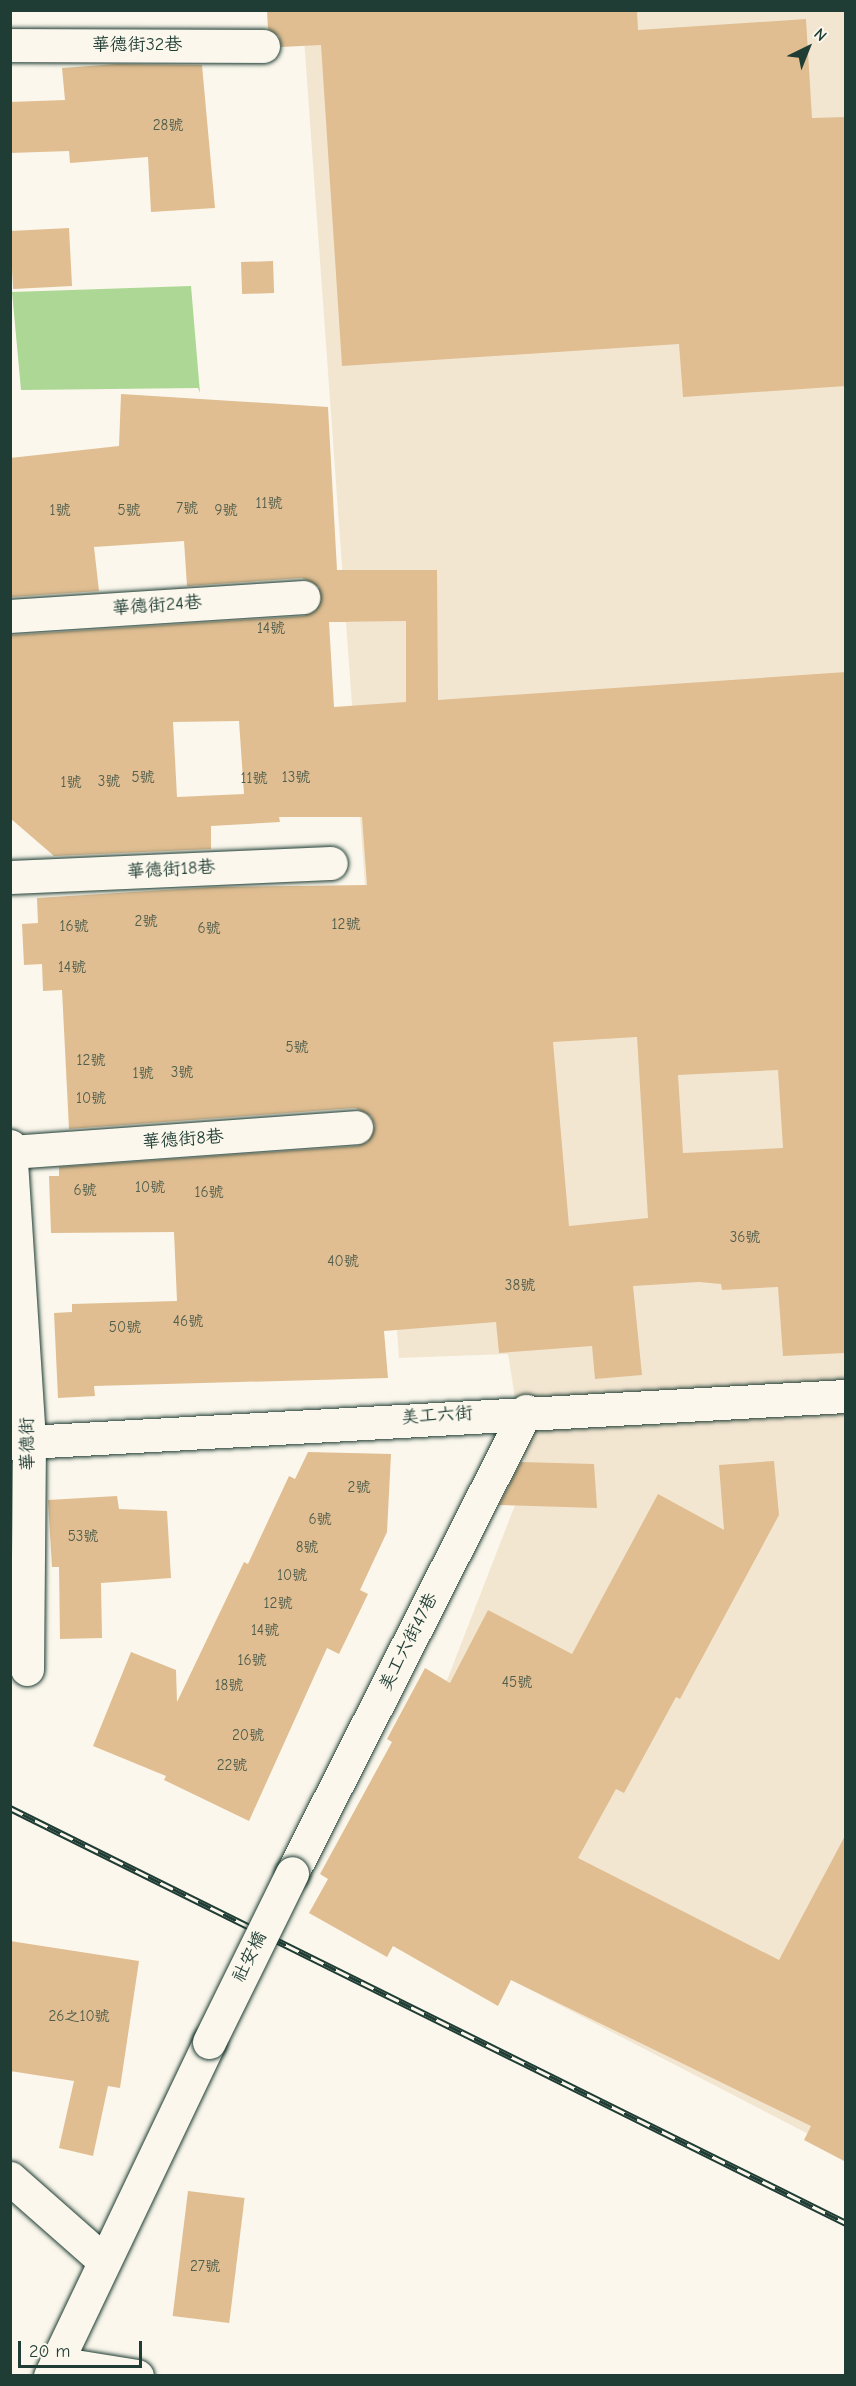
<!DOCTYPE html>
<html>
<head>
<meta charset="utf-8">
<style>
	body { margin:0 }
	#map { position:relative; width:856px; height:2386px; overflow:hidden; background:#fbf7ec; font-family:"Comic Neue","LXGW WenKai TC",sans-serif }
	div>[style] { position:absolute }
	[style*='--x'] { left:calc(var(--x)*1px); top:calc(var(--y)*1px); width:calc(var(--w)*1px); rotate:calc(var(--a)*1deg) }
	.built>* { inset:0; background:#f3e6d1 }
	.green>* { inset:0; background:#acd794 }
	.building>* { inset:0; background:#e0be92; transform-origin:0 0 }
	.roads { filter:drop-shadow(0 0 2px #1f3d34) drop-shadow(0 0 2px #1f3d34) }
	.minor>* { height:33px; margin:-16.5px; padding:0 16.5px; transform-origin:16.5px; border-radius:16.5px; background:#fbf7ec }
	.rail>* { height:7px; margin-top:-3.5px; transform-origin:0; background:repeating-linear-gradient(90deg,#fbf7ec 0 14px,#1f3d34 0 28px); box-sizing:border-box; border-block:2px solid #1f3d34 }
	.bridges { filter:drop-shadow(0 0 2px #1f3d34) drop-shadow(0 0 2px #1f3d34) }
	.minor-bridge>* { height:33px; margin:-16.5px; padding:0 16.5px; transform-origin:16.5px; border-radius:16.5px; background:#fbf7ec }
	span { translate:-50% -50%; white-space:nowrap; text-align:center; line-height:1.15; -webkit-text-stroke:4.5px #fbf7ec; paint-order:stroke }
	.number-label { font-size:15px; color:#4f5d4c }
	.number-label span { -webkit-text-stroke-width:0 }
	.street-label { font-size:18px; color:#1f3d34 }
	.frame { position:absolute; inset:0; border:12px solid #1f3d34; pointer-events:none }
	.north { position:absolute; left:778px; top:18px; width:60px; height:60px; -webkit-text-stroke:4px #fbf7ec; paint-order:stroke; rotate:43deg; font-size:16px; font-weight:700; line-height:24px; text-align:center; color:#1f3d34 }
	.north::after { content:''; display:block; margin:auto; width:21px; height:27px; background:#1f3d34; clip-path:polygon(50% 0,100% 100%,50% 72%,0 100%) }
	.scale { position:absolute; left:18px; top:2341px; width:124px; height:27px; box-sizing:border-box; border:3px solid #1f3d34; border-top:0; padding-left:8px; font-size:18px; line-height:21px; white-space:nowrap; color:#1f3d34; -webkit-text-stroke:4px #fbf7ec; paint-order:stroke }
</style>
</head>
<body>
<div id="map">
	<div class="built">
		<i style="clip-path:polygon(302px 11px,845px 11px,845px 2153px,361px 1902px,527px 1474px,508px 1354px,399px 1358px)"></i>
	</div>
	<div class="green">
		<i style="clip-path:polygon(191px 286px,200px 393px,198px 388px,21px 390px,12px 292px)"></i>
	</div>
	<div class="building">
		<i style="clip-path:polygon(267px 10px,637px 10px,638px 30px,806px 19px,812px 118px,846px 117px,846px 386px,683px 397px,679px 344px,342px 366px,321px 45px,281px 47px,279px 36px,268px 29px)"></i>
		<i style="clip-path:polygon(117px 64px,202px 65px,215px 208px,151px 212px,148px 157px,70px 163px,69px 151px,10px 153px,10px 102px,65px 100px,62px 68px)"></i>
		<i style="left:69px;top:228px;width:58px;height:59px;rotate:87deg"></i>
		<i style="left:273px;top:261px;width:32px;height:32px;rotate:88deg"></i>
		<i style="clip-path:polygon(evenodd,121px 394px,328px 407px,337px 570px,437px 570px,438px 700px,846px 672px,846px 1353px,783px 1356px,778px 1287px,722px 1290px,721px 1284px,699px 1282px,633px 1286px,642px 1375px,595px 1379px,592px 1346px,499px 1353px,496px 1322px,384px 1331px,388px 1378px,94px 1386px,95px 1396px,58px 1398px,54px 1313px,72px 1312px,72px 1304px,177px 1301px,174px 1232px,51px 1233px,49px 1176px,59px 1176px,59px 1167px,357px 1146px,367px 1142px,375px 1126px,371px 1116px,355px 1108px,69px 1129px,62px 990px,43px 991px,42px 964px,24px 965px,22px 924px,38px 923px,37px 898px,213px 887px,367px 885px,362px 817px,279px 817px,280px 822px,211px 826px,211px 849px,54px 856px,10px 818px,11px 635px,304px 616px,320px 605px,319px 587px,302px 578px,187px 586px,184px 541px,94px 547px,99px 591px,11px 597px,10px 458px,119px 446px,121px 394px,406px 621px,406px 702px,334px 707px,329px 622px,406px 621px,121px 394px,239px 721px,244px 794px,177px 797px,173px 722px,239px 721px,121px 394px,637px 1037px,648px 1218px,569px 1226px,553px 1042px,637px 1037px,121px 394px,778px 1070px,783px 1148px,683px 1153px,678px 1075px,778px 1070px)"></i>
		<i style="clip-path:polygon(308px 1452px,391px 1454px,387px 1532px,360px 1590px,368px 1594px,339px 1654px,327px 1648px,249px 1821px,164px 1780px,166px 1776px,93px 1746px,131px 1652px,176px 1670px,177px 1702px,244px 1562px,248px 1564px,289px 1476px,295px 1479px)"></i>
		<i style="clip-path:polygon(774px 1461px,779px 1515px,680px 1699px,676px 1697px,624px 1793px,616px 1789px,578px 1858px,779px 1960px,846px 1834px,846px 2162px,804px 2140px,811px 2126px,511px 1980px,498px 2006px,393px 1946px,387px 1957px,309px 1913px,328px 1879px,320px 1874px,392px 1742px,387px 1739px,425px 1668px,450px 1683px,488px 1610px,572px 1654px,658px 1494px,724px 1530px,719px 1465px)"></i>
		<i style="clip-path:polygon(521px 1462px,594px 1464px,597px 1508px,499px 1505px)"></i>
		<i style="clip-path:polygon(117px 1496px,119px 1509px,167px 1511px,171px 1578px,101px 1583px,102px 1638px,60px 1639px,59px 1567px,52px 1567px,48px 1500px)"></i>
		<i style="clip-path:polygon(10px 1941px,139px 1961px,120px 2088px,108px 2086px,93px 2156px,59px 2148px,74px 2081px,10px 2071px)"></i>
		<i style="left:188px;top:2191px;width:57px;height:126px;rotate:7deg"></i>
	</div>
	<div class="roads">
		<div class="minor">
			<i style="--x:10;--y:45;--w:253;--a:0.2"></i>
			<i style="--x:10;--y:616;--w:294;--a:-3.7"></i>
			<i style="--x:10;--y:877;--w:321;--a:-2.5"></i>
			<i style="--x:10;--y:1146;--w:297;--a:86.3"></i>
			<i style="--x:29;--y:1442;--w:227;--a:90.5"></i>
			<i style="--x:10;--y:1152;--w:347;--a:-4.1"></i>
			<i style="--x:10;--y:1443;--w:837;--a:-3.22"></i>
			<i style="--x:292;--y:1873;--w:518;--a:-63.14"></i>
			<i style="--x:10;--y:2178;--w:125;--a:41.4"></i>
			<i style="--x:56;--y:2363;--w:82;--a:9.1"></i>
			<i style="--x:50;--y:2376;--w:370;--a:-64.5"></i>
		</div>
	</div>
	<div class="rail">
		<i style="--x:10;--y:1808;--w:933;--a:26.4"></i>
	</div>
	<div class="bridges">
		<div class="minor-bridge">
			<i style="--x:209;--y:2042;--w:188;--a:-63.8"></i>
		</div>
	</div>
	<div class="number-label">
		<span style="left:168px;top:126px">28號</span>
		<span style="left:269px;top:504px">11號</span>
		<span style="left:187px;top:509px">7號</span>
		<span style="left:60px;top:511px">1號</span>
		<span style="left:129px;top:511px">5號</span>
		<span style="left:226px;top:511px">9號</span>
		<span style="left:271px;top:629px">14號</span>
		<span style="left:143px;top:778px">5號</span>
		<span style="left:296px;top:778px">13號</span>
		<span style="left:254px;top:779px">11號</span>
		<span style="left:109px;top:782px">3號</span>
		<span style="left:71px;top:783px">1號</span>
		<span style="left:146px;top:922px">2號</span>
		<span style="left:346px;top:925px">12號</span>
		<span style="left:74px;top:927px">16號</span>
		<span style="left:209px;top:929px">6號</span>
		<span style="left:72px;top:968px">14號</span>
		<span style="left:297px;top:1048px">5號</span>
		<span style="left:91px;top:1061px">12號</span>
		<span style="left:182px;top:1073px">3號</span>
		<span style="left:143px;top:1074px">1號</span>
		<span style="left:91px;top:1099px">10號</span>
		<span style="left:150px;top:1188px">10號</span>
		<span style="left:85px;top:1191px">6號</span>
		<span style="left:209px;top:1193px">16號</span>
		<span style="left:745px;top:1238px">36號</span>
		<span style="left:343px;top:1262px">40號</span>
		<span style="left:520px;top:1286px">38號</span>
		<span style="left:188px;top:1322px">46號</span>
		<span style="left:125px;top:1328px">50號</span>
		<span style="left:359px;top:1488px">2號</span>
		<span style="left:320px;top:1520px">6號</span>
		<span style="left:83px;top:1537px">53號</span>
		<span style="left:307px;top:1548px">8號</span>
		<span style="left:292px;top:1576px">10號</span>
		<span style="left:278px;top:1604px">12號</span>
		<span style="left:265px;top:1631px">14號</span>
		<span style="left:252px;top:1661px">16號</span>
		<span style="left:517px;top:1683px">45號</span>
		<span style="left:229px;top:1686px">18號</span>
		<span style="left:248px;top:1736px">20號</span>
		<span style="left:232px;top:1766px">22號</span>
		<span style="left:79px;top:2017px">26之10號</span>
		<span style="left:205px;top:2267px">27號</span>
	</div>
	<div class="street-label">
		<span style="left:137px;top:45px">華德街32巷</span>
		<span style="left:157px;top:606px;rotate:-4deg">華德街24巷</span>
		<span style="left:171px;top:870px;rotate:-3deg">華德街18巷</span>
		<span style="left:183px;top:1140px;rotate:-4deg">華德街8巷</span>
		<span style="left:437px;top:1416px;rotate:-4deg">美工六街</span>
		<span style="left:28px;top:1444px;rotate:-91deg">華德街</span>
		<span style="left:409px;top:1642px;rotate:-63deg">美工六街47巷</span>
		<span style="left:250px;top:1957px;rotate:-64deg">社安橋</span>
	</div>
	<div class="frame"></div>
	<div class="north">N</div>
	<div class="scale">20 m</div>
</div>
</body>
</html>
